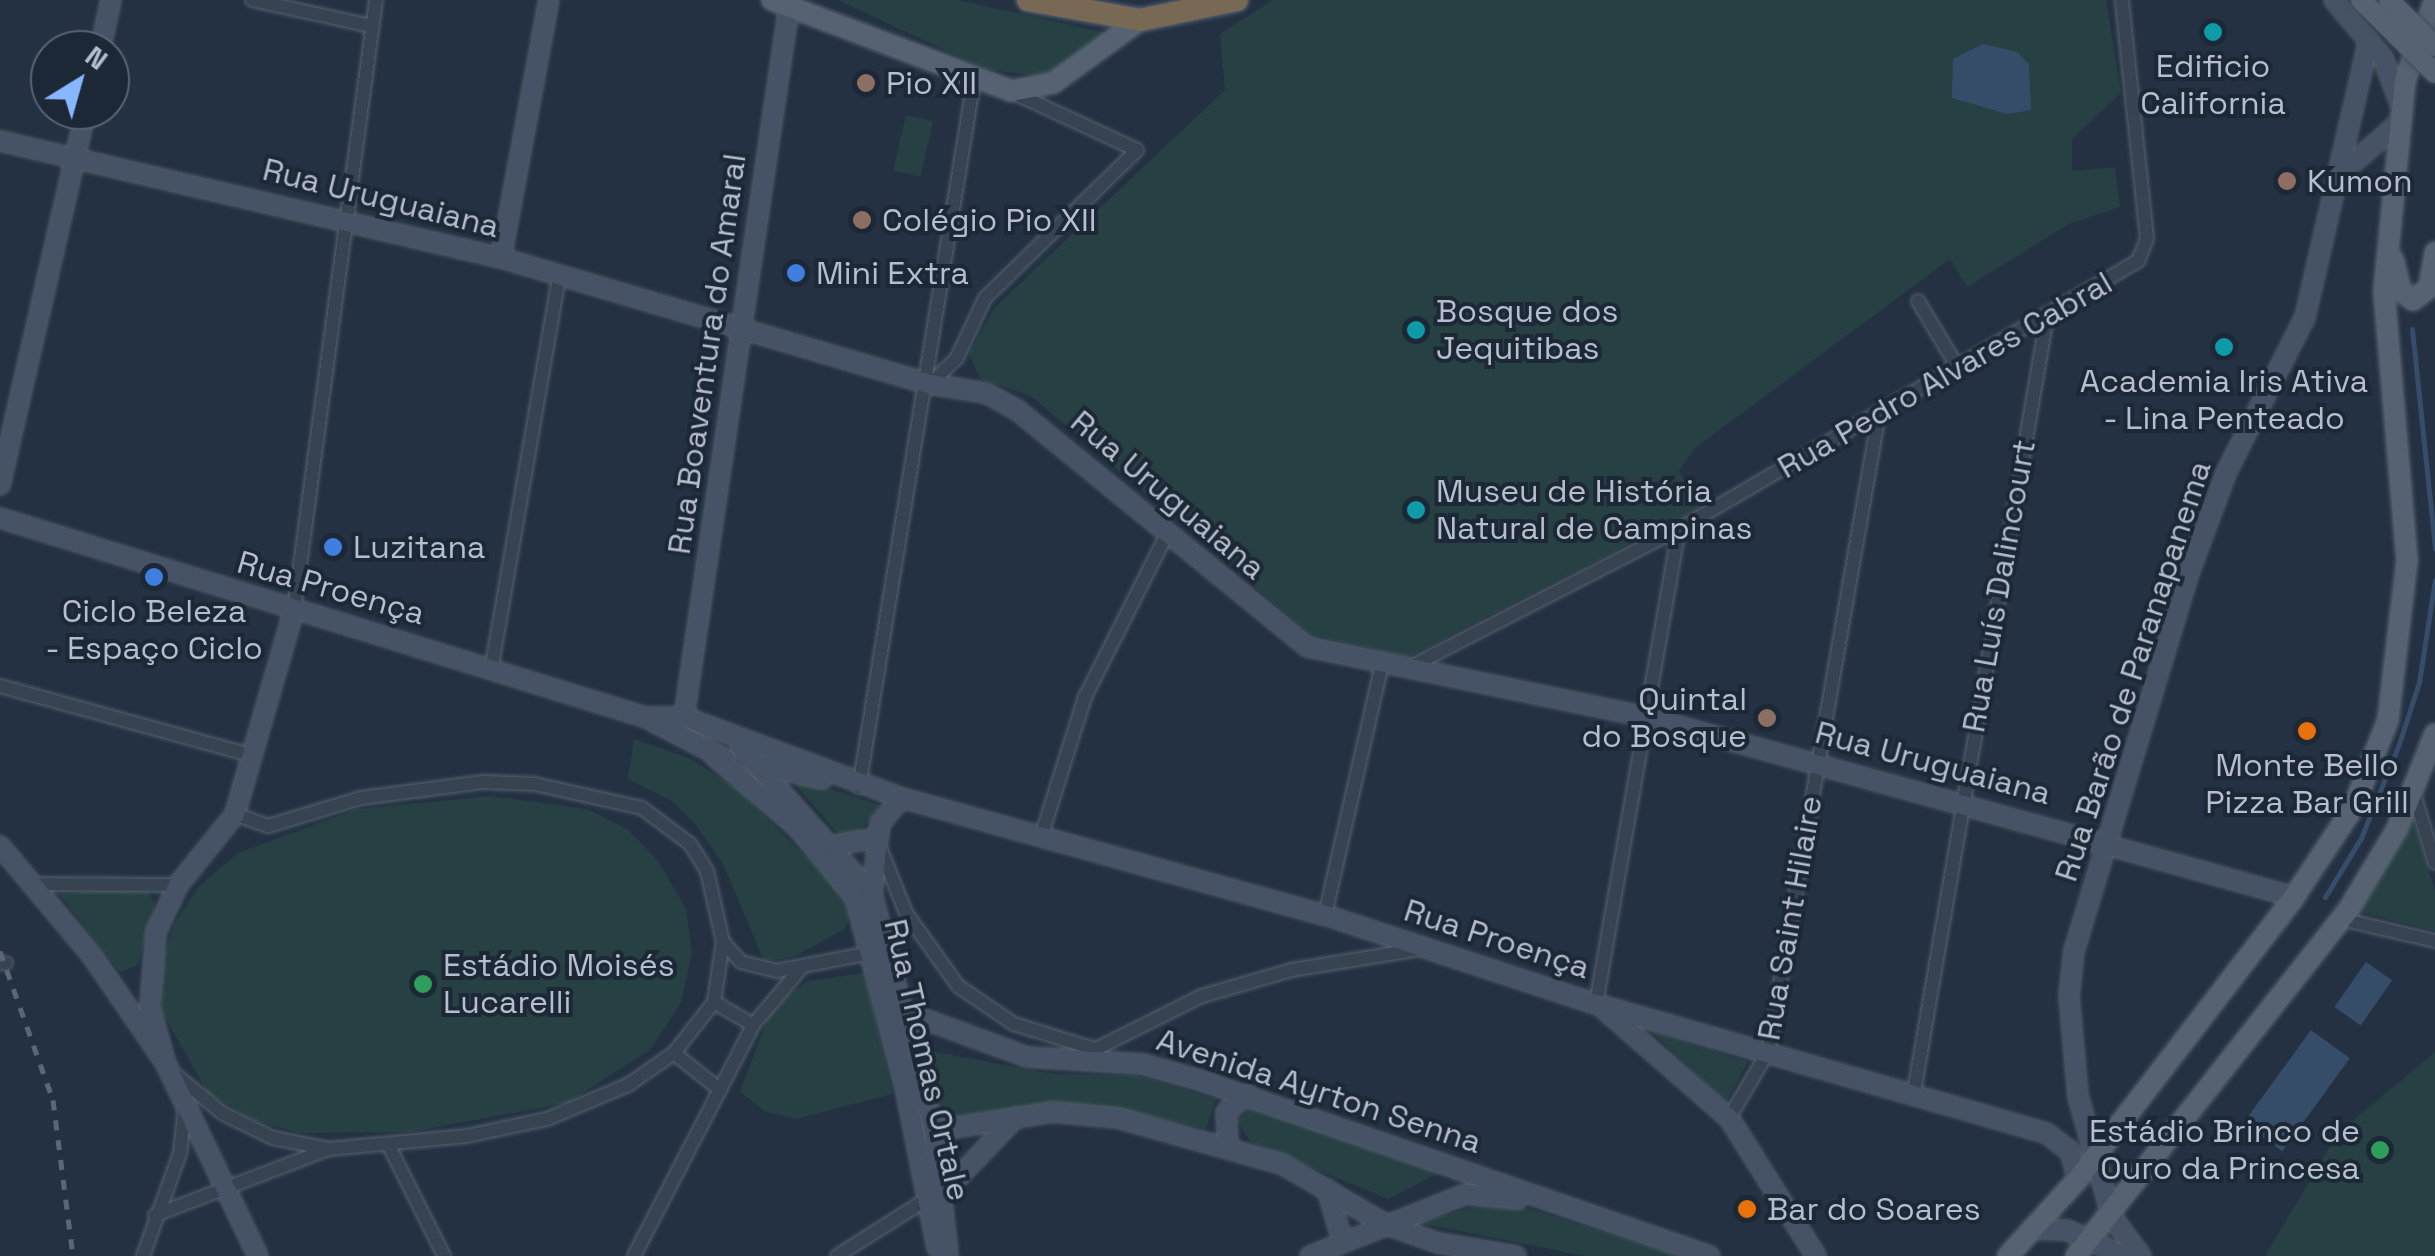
<!DOCTYPE html>
<html>
<head>
<meta charset="utf-8">
<style>
	body { margin:0 }
	#map { position:relative; width:2435px; height:1256px; overflow:hidden; background:#233142; font-family:"Space Grotesk",sans-serif }
	div>[style] { position:absolute }
	[style*='--x'] { left:calc(var(--x)*1px); top:calc(var(--y)*1px); width:calc(var(--w)*1px); rotate:calc(var(--a)*1deg) }
	.green>* { inset:0; background:#264043; transform-origin:0 0 }
	.water>* { inset:0; background:#364d6a; transform-origin:0 0 }
	.stream>* { height:5px; margin:-2.5px; padding:0 2.5px; transform-origin:2.5px; border-radius:2.5px; background:#364d6a }
	.roads { filter:drop-shadow(0 0 2px #56616f) drop-shadow(0 0 2px #56616f) }
	.street>* { height:12px; margin:-6px; padding:0 6px; transform-origin:6px; border-radius:6px; background:#384352 }
	.secondary>* { height:18px; margin:-9px; padding:0 9px; transform-origin:9px; border-radius:9px; background:#465265 }
	.primary>* { height:20px; margin:-10px; padding:0 10px; transform-origin:10px; border-radius:10px; background:#566272 }
	.highway>* { height:22px; margin:-11px; padding:0 11px; transform-origin:11px; border-radius:11px; background:#786954 }
	.rail>* { height:5px; margin-top:-2.5px; transform-origin:0; background:repeating-linear-gradient(90deg,#5a6779 0 10px,transparent 0 20px) }
	.bridges { filter:drop-shadow(0 0 2px #424c5b) drop-shadow(0 0 2px #424c5b) }
	.primary-bridge>* { height:20px; margin:-10px; padding:0 10px; transform-origin:10px; border-radius:10px; background:#566272 }
	.dots>* { width:28px; height:28px; translate:-50% -50%; box-sizing:border-box; border:5px solid #1d2837; border-radius:50% }
	span { translate:-50% -50%; white-space:nowrap; text-align:center; line-height:1.15; -webkit-text-stroke:8px #1d2837; paint-order:stroke }
	.poi-label { font-size:32px; color:#b5becc }
	.left { translate:0 -50%; text-align:left }
	.right { translate:-100% -50%; text-align:right }
	.street-label { font-size:32px; color:#b5becc }
	.north { position:absolute; left:30px; top:30px; width:100px; height:100px; box-sizing:border-box; background:#1d2837; border:2px solid #5a6473; border-radius:50%; rotate:37deg; font-size:28px; font-weight:700; line-height:40px; text-align:center; color:#b5becc }
	.north::after { content:''; display:block; margin:auto; width:35px; height:45px; background:#87b8ff; clip-path:polygon(50% 0,100% 100%,50% 72%,0 100%) }
</style>
</head>
<body>
<div id="map">
	<div class="green">
		<i style="clip-path:polygon(838px 0,958px 0,1107px 33px,1052px 74px,1030px 75px,985px 69px)"></i>
		<i style="clip-path:polygon(1273px 0,2106px 0,2121px 93px,2072px 139px,2072px 171px,2115px 167px,2120px 207px,2069px 224px,1967px 287px,1950px 259px,1695px 448px,1679px 470px,1699px 508px,1408px 657px,1310px 634px,1031px 396px,980px 379px,969px 354px,995px 307px,1225px 90px,1220px 34px)"></i>
		<i style="left:906px;top:115px;width:28px;height:57px;rotate:13deg"></i>
		<i style="clip-path:polygon(634px 739px,691px 759px,737px 789px,838px 888px,851px 913px,845px 929px,793px 957px,764px 961px,723px 864px,696px 825px,672px 801px,628px 779px)"></i>
		<i style="clip-path:polygon(787px 775px,880px 805px,856px 837px,840px 836px)"></i>
		<i style="clip-path:polygon(491px 796px,587px 809px,629px 830px,658px 861px,686px 909px,692px 953px,681px 1003px,650px 1050px,567px 1103px,411px 1132px,299px 1133px,256px 1121px,208px 1093px,162px 1012px,161px 965px,174px 924px,199px 886px,238px 853px,357px 809px)"></i>
		<i style="clip-path:polygon(2408px 805px,2435px 890px,2435px 931px,2349px 909px)"></i>
		<i style="clip-path:polygon(145px 887px,155px 903px,138px 965px,120px 972px,59px 894px)"></i>
		<i style="clip-path:polygon(864px 973px,893px 1094px,795px 1119px,766px 1112px,740px 1092px,768px 1017px,787px 995px,808px 981px)"></i>
		<i style="clip-path:polygon(1651px 1031px,1748px 1062px,1726px 1102px)"></i>
		<i style="clip-path:polygon(925px 1050px,1053px 1074px,1136px 1075px,1216px 1099px,1206px 1129px,1116px 1109px,943px 1122px)"></i>
		<i style="clip-path:polygon(2435px 1052px,2435px 1256px,2265px 1256px,2338px 1133px)"></i>
		<i style="clip-path:polygon(1251px 1107px,1447px 1169px,1388px 1199px,1251px 1142px,1237px 1121px)"></i>
		<i style="clip-path:polygon(1485px 1203px,1518px 1205px,1679px 1256px,1585px 1256px,1419px 1223px)"></i>
	</div>
	<div class="water">
		<i style="clip-path:polygon(1983px 44px,2017px 52px,2029px 64px,2031px 110px,2007px 114px,1952px 98px,1953px 59px)"></i>
		<i style="left:2366px;top:962px;width:32px;height:55px;rotate:35deg"></i>
		<i style="left:2311px;top:1030px;width:48px;height:115px;rotate:36deg"></i>
	</div>
	<div class="stream">
		<i style="--x:2412;--y:329;--w:221;--a:84"></i>
		<i style="--x:2325;--y:897;--w:69;--a:-58.6"></i>
		<i style="--x:2361;--y:838;--w:101;--a:-68"></i>
		<i style="--x:2399;--y:744;--w:65;--a:-72.1"></i>
		<i style="--x:2419;--y:682;--w:103;--a:-81.1"></i>
	</div>
	<div class="roads">
		<div class="street">
			<i style="--x:252;--y:0;--w:122;--a:12.3"></i>
			<i style="--x:1918;--y:301;--w:78;--a:59.2"></i>
			<i style="--x:930;--y:384;--w:37;--a:-44"></i>
			<i style="--x:957;--y:358;--w:66;--a:-65"></i>
			<i style="--x:985;--y:298;--w:212;--a:-44.2"></i>
			<i style="--x:1137;--y:150;--w:136;--a:-155.1"></i>
			<i style="--x:294;--y:610;--w:615;--a:-82.34"></i>
			<i style="--x:492;--y:665;--w:398;--a:-80.2"></i>
			<i style="--x:1410;--y:667;--w:302;--a:-27.2"></i>
			<i style="--x:1679;--y:529;--w:532;--a:-30.28"></i>
			<i style="--x:2138;--y:261;--w:24;--a:-68"></i>
			<i style="--x:2147;--y:239;--w:240;--a:-96"></i>
			<i style="--x:0;--y:686;--w:260;--a:15.4"></i>
			<i style="--x:859;--y:787;--w:716;--a:-80.76"></i>
			<i style="--x:2414;--y:794;--w:72;--a:73.1"></i>
			<i style="--x:1042;--y:834;--w:144;--a:-72.6"></i>
			<i style="--x:1085;--y:697;--w:185;--a:-63.3"></i>
			<i style="--x:879;--y:845;--w:73;--a:68.3"></i>
			<i style="--x:906;--y:913;--w:90;--a:54.5"></i>
			<i style="--x:958;--y:986;--w:68;--a:34.2"></i>
			<i style="--x:1014;--y:1024;--w:85;--a:17.2"></i>
			<i style="--x:31;--y:884;--w:147;--a:0.4"></i>
			<i style="--x:1325;--y:915;--w:257;--a:-77.2"></i>
			<i style="--x:2341;--y:919;--w:97;--a:13.2"></i>
			<i style="--x:723;--y:942;--w:27;--a:48"></i>
			<i style="--x:741;--y:962;--w:36;--a:14"></i>
			<i style="--x:776;--y:971;--w:102;--a:-10.8"></i>
			<i style="--x:0;--y:963;--w:6;--a:0"></i>
			<i style="--x:714;--y:1002;--w:45;--a:30.5"></i>
			<i style="--x:1596;--y:1004;--w:482;--a:-80.1"></i>
			<i style="--x:674;--y:1053;--w:59;--a:38.8"></i>
			<i style="--x:1093;--y:1059;--w:10;--a:-73"></i>
			<i style="--x:1096;--y:1049;--w:119;--a:-26.6"></i>
			<i style="--x:1202;--y:996;--w:93;--a:-16.3"></i>
			<i style="--x:1291;--y:970;--w:131;--a:-9.2"></i>
			<i style="--x:176;--y:1075;--w:60;--a:39.6"></i>
			<i style="--x:222;--y:1113;--w:57;--a:26.1"></i>
			<i style="--x:273;--y:1138;--w:57;--a:11.1"></i>
			<i style="--x:329;--y:1149;--w:139;--a:-5.4"></i>
			<i style="--x:467;--y:1136;--w:82;--a:-12"></i>
			<i style="--x:547;--y:1119;--w:88;--a:-22.8"></i>
			<i style="--x:628;--y:1085;--w:56;--a:-34.8"></i>
			<i style="--x:674;--y:1053;--w:65;--a:-51.9"></i>
			<i style="--x:714;--y:1002;--w:61;--a:-81.5"></i>
			<i style="--x:723;--y:942;--w:73;--a:-102.7"></i>
			<i style="--x:707;--y:871;--w:32;--a:-122"></i>
			<i style="--x:690;--y:844;--w:60;--a:-143.1"></i>
			<i style="--x:642;--y:808;--w:110;--a:-167.4"></i>
			<i style="--x:535;--y:784;--w:52;--a:-177.8"></i>
			<i style="--x:483;--y:782;--w:123;--a:172.5"></i>
			<i style="--x:361;--y:798;--w:97;--a:163.2"></i>
			<i style="--x:268;--y:826;--w:35;--a:-160"></i>
			<i style="--x:1914;--y:1092;--w:786;--a:-80.26"></i>
			<i style="--x:1729;--y:1118;--w:77;--a:-59.4"></i>
			<i style="--x:1768;--y:1052;--w:648;--a:-80.13"></i>
			<i style="--x:389;--y:1146;--w:123;--a:63.4"></i>
			<i style="--x:155;--y:1215;--w:183;--a:-20.8"></i>
			<i style="--x:143;--y:1256;--w:109;--a:-70.2"></i>
			<i style="--x:180;--y:1153;--w:46;--a:-83.8"></i>
			<i style="--x:634;--y:1256;--w:260;--a:-62.7"></i>
			<i style="--x:753;--y:1025;--w:76;--a:-49.8"></i>
			<i style="--x:837;--y:1256;--w:112;--a:-32.3"></i>
		</div>
		<div class="secondary">
			<i style="--x:2334;--y:0;--w:76;--a:49.8"></i>
			<i style="--x:2383;--y:58;--w:48;--a:69.3"></i>
			<i style="--x:100;--y:50;--w:51;--a:-77.6"></i>
			<i style="--x:0;--y:141;--w:514;--a:13.14"></i>
			<i style="--x:501;--y:258;--w:447;--a:16.4"></i>
			<i style="--x:930;--y:384;--w:57;--a:9.1"></i>
			<i style="--x:986;--y:393;--w:35;--a:29"></i>
			<i style="--x:1017;--y:410;--w:375;--a:39.2"></i>
			<i style="--x:1308;--y:647;--w:345;--a:11.7"></i>
			<i style="--x:1646;--y:717;--w:673;--a:15.52"></i>
			<i style="--x:2339;--y:175;--w:79;--a:-40.9"></i>
			<i style="--x:501;--y:258;--w:262;--a:-79.5"></i>
			<i style="--x:0;--y:485;--w:385;--a:-77.1"></i>
			<i style="--x:0;--y:518;--w:675;--a:17.15"></i>
			<i style="--x:645;--y:717;--w:39;--a:0"></i>
			<i style="--x:684;--y:717;--w:233;--a:20.4"></i>
			<i style="--x:902;--y:798;--w:439;--a:15.5"></i>
			<i style="--x:1325;--y:915;--w:285;--a:18.2"></i>
			<i style="--x:1596;--y:1004;--w:468;--a:16"></i>
			<i style="--x:2046;--y:1133;--w:30;--a:37"></i>
			<i style="--x:2070;--y:1151;--w:29;--a:74"></i>
			<i style="--x:645;--y:717;--w:90;--a:27.7"></i>
			<i style="--x:684;--y:717;--w:725;--a:-81.59"></i>
			<i style="--x:740;--y:746;--w:198;--a:48.3"></i>
			<i style="--x:872;--y:894;--w:245;--a:75.3"></i>
			<i style="--x:934;--y:1131;--w:126;--a:83.6"></i>
			<i style="--x:715;--y:757;--w:108;--a:40.5"></i>
			<i style="--x:797;--y:827;--w:91;--a:50.4"></i>
			<i style="--x:855;--y:897;--w:201;--a:75.3"></i>
			<i style="--x:906;--y:1091;--w:160;--a:78.8"></i>
			<i style="--x:760;--y:765;--w:64;--a:12.7"></i>
			<i style="--x:836;--y:845;--w:41;--a:-9.9"></i>
			<i style="--x:0;--y:846;--w:145;--a:50"></i>
			<i style="--x:93;--y:957;--w:127;--a:55.6"></i>
			<i style="--x:165;--y:1062;--w:215;--a:64.4"></i>
			<i style="--x:872;--y:894;--w:71;--a:-83.6"></i>
			<i style="--x:880;--y:823;--w:33;--a:-49"></i>
			<i style="--x:1605;--y:1010;--w:164;--a:41.1"></i>
			<i style="--x:1729;--y:1118;--w:163;--a:57.8"></i>
			<i style="--x:905;--y:1012;--w:130;--a:20.2"></i>
			<i style="--x:1027;--y:1057;--w:115;--a:3.5"></i>
			<i style="--x:1142;--y:1064;--w:62;--a:15.8"></i>
			<i style="--x:1202;--y:1081;--w:537;--a:19.01"></i>
			<i style="--x:165;--y:1062;--w:57;--a:-105.3"></i>
			<i style="--x:150;--y:1007;--w:75;--a:-85.4"></i>
			<i style="--x:156;--y:932;--w:52;--a:-64.9"></i>
			<i style="--x:178;--y:885;--w:91;--a:-51.2"></i>
			<i style="--x:235;--y:814;--w:212;--a:-73.9"></i>
			<i style="--x:934;--y:1131;--w:121;--a:-9.1"></i>
			<i style="--x:1053;--y:1112;--w:65;--a:5.3"></i>
			<i style="--x:1118;--y:1118;--w:170;--a:15.7"></i>
			<i style="--x:1282;--y:1164;--w:119;--a:30.2"></i>
			<i style="--x:1385;--y:1224;--w:56;--a:19.7"></i>
			<i style="--x:1438;--y:1243;--w:79;--a:9.5"></i>
			<i style="--x:1228;--y:1146;--w:34;--a:-93"></i>
			<i style="--x:1226;--y:1112;--w:28;--a:-38"></i>
			<i style="--x:1327;--y:1189;--w:56;--a:73.5"></i>
			<i style="--x:945;--y:1191;--w:103;--a:-46.2"></i>
			<i style="--x:2031;--y:1229;--w:36;--a:2"></i>
			<i style="--x:2067;--y:1230;--w:62;--a:24.9"></i>
			<i style="--x:1310;--y:1256;--w:168;--a:-21.7"></i>
			<i style="--x:1466;--y:1194;--w:52;--a:5.5"></i>
			<i style="--x:2141;--y:1256;--w:49;--a:-126.6"></i>
			<i style="--x:2112;--y:1217;--w:126;--a:-105.7"></i>
			<i style="--x:2078;--y:1096;--w:100;--a:-95.1"></i>
			<i style="--x:2069;--y:996;--w:45;--a:-83.7"></i>
			<i style="--x:2074;--y:951;--w:398;--a:-73.1"></i>
			<i style="--x:2190;--y:570;--w:103;--a:-69.6"></i>
			<i style="--x:2226;--y:473;--w:175;--a:-63.1"></i>
			<i style="--x:2305;--y:317;--w:284;--a:-77"></i>
		</div>
		<div class="primary">
			<i style="--x:772;--y:0;--w:256;--a:20.8"></i>
			<i style="--x:1011;--y:91;--w:43;--a:-10.8"></i>
			<i style="--x:1053;--y:83;--w:107;--a:-35.9"></i>
			<i style="--x:2393;--y:259;--w:33;--a:76"></i>
			<i style="--x:2401;--y:291;--w:15;--a:37"></i>
			<i style="--x:2413;--y:300;--w:20;--a:-37"></i>
			<i style="--x:2429;--y:288;--w:36;--a:-80"></i>
			<i style="--x:2008;--y:1256;--w:104;--a:-47.7"></i>
			<i style="--x:2078;--y:1179;--w:355;--a:-52.5"></i>
			<i style="--x:2294;--y:897;--w:107;--a:-56.5"></i>
			<i style="--x:2353;--y:808;--w:95;--a:-68.3"></i>
			<i style="--x:2388;--y:720;--w:161;--a:-83.2"></i>
			<i style="--x:2407;--y:560;--w:270;--a:-94.9"></i>
			<i style="--x:2384;--y:291;--w:212;--a:-84.3"></i>
			<i style="--x:2405;--y:80;--w:85;--a:-69.4"></i>
			<i style="--x:2076;--y:1256;--w:442;--a:-51.8"></i>
			<i style="--x:2349;--y:909;--w:93;--a:-59"></i>
			<i style="--x:2397;--y:829;--w:102;--a:-68.2"></i>
		</div>
		<div class="highway">
			<i style="--x:1028;--y:0;--w:114;--a:10.1"></i>
			<i style="--x:1140;--y:20;--w:99;--a:-11.7"></i>
		</div>
	</div>
	<div class="rail">
		<i style="--x:0;--y:951;--w:158;--a:70.4"></i>
		<i style="--x:53;--y:1100;--w:157;--a:82.7"></i>
	</div>
	<div class="bridges">
		<div class="primary-bridge">
			<i style="--x:2361;--y:0;--w:104;--a:44.6"></i>
			<i style="--x:2389;--y:0;--w:65;--a:45"></i>
		</div>
	</div>
	<div class="dots">
		<i style="left:2213px;top:32px;background:#0f9aa8"></i>
		<i style="left:866px;top:83px;background:#8d6e63"></i>
		<i style="left:2287px;top:181px;background:#8d6e63"></i>
		<i style="left:862px;top:220px;background:#8d6e63"></i>
		<i style="left:796px;top:273px;background:#3f7fe0"></i>
		<i style="left:1416px;top:330px;background:#0f9aa8"></i>
		<i style="left:2224px;top:347px;background:#0f9aa8"></i>
		<i style="left:1416px;top:510px;background:#0f9aa8"></i>
		<i style="left:333px;top:547px;background:#3f7fe0"></i>
		<i style="left:154px;top:577px;background:#3f7fe0"></i>
		<i style="left:1767px;top:718px;background:#8d6e63"></i>
		<i style="left:2307px;top:731px;background:#e8710a"></i>
		<i style="left:423px;top:984px;background:#2e9e5b"></i>
		<i style="left:2380px;top:1150px;background:#2e9e5b"></i>
		<i style="left:1747px;top:1209px;background:#e8710a"></i>
	</div>
	<div class="poi-label">
		<span style="left:2213px;top:85px">Edificio<br>California</span>
		<span class="left" style="left:886px;top:83px">Pio XII</span>
		<span class="left" style="left:2307px;top:181px">Kumon</span>
		<span class="left" style="left:882px;top:220px">Colégio Pio XII</span>
		<span class="left" style="left:816px;top:273px">Mini Extra</span>
		<span class="left" style="left:1436px;top:330px">Bosque dos<br>Jequitibas</span>
		<span style="left:2224px;top:400px">Academia Iris Ativa<br>- Lina Penteado</span>
		<span class="left" style="left:1436px;top:510px">Museu de História<br>Natural de Campinas</span>
		<span class="left" style="left:353px;top:547px">Luzitana</span>
		<span style="left:154px;top:630px">Ciclo Beleza<br>- Espaço Ciclo</span>
		<span class="right" style="left:1747px;top:718px">Quintal<br>do Bosque</span>
		<span style="left:2307px;top:784px">Monte Bello<br>Pizza Bar Grill</span>
		<span class="left" style="left:443px;top:984px">Estádio Moisés<br>Lucarelli</span>
		<span class="right" style="left:2360px;top:1150px">Estádio Brinco de<br>Ouro da Princesa</span>
		<span class="left" style="left:1767px;top:1209px">Bar do Soares</span>
	</div>
	<div class="street-label">
		<span style="left:381px;top:198px;rotate:14deg">Rua Uruguaiana</span>
		<span style="left:707px;top:354px;rotate:-82deg">Rua Boaventura do Amaral</span>
		<span style="left:1945px;top:375px;rotate:-30deg">Rua Pedro Alvares Cabral</span>
		<span style="left:1168px;top:495px;rotate:40deg">Rua Uruguaiana</span>
		<span style="left:1999px;top:586px;rotate:-80deg">Rua Luís Dalincourt</span>
		<span style="left:331px;top:588px;rotate:16deg">Rua Proença</span>
		<span style="left:2133px;top:671px;rotate:-72deg">Rua Barão de Paranapanema</span>
		<span style="left:1933px;top:763px;rotate:15deg">Rua Uruguaiana</span>
		<span style="left:1790px;top:918px;rotate:-80deg">Rua Saint Hilaire</span>
		<span style="left:1497px;top:939px;rotate:18deg">Rua Proença</span>
		<span style="left:927px;top:1060px;rotate:77deg">Rua Thomas Ortale</span>
		<span style="left:1319px;top:1091px;rotate:18deg">Avenida Ayrton Senna</span>
	</div>
	<div class="north">N</div>
</div>
</body>
</html>
